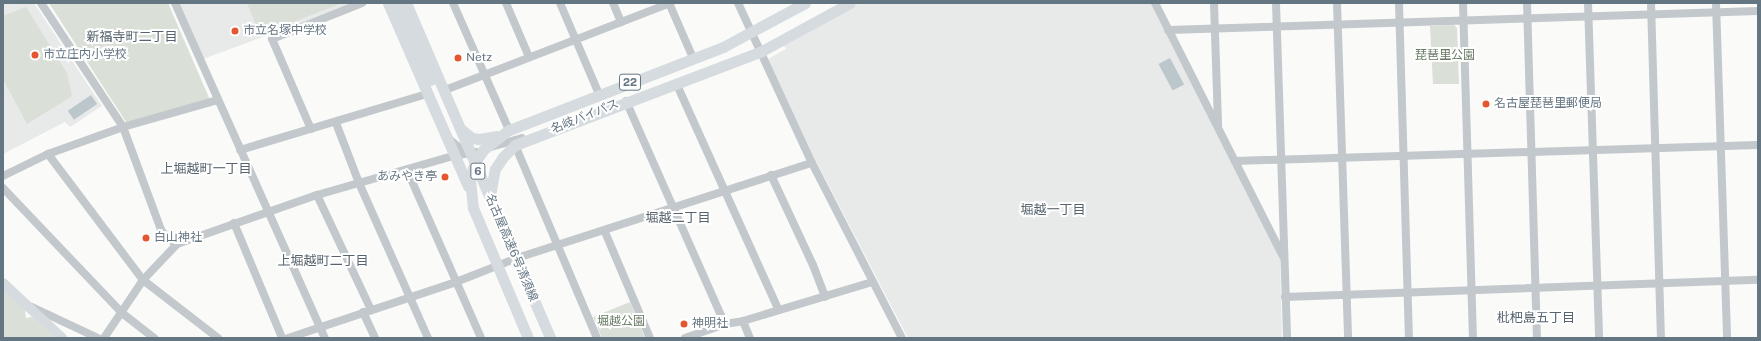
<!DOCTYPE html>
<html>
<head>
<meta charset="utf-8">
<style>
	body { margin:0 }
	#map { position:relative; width:1761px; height:341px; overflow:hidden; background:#fafaf8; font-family:"Public Sans","Noto Sans JP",sans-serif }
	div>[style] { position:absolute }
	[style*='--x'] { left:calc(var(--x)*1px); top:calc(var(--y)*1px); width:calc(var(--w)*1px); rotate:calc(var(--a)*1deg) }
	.built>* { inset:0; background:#e8e9e9 }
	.green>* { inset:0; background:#dadfd7 }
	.water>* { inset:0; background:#bbc7cb; transform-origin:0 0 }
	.minor>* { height:8px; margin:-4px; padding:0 4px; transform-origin:4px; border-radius:4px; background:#c3c8cc }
	.major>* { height:10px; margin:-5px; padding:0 5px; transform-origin:5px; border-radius:5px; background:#d6dbdf }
	.highway>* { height:11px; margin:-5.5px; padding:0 5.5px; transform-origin:5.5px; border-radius:5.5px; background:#d6dbdf }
	.dots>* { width:11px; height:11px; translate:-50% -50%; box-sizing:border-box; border:2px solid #fff; border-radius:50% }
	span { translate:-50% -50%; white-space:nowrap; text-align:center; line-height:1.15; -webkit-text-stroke:4px #fff; paint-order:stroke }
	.shield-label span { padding:1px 3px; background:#fff; border:1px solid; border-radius:3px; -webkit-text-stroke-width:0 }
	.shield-label { font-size:11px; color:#657683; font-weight:700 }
	.poi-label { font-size:12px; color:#657683 }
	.left { translate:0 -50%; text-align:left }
	.right { translate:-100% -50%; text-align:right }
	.park-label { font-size:12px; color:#687a64 }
	.street-label { font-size:12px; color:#657683 }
	.neighbourhood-label { font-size:13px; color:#57646e }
	.frame { position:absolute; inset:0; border:4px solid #657683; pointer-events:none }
</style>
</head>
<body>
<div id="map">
	<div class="built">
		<i style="clip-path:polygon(34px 3px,102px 106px,70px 127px,65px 122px,3px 154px,3px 4px)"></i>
		<i style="clip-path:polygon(179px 3px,355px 3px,203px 59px)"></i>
		<i style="clip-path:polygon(859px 3px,1151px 3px,1280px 257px,1282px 338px,908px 338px,816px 161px,768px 59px,786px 49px,784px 46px)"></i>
	</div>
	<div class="green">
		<i style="clip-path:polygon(49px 3px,168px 3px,210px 100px,128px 125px)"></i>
		<i style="clip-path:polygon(247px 3px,342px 3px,260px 35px)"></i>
		<i style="clip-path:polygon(26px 7px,67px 73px,72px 96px,27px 124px,3px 79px,3px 16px)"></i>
		<i style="clip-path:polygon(1454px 25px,1457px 28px,1459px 84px,1433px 84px,1430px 26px)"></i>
		<i style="clip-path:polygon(3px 283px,24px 303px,26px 318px,32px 317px,55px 338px,3px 338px)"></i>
		<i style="clip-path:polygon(630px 302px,645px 338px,602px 338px,593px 317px)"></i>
	</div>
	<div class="water">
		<i style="left:1170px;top:58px;width:30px;height:13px;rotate:62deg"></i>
		<i style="left:91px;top:95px;width:11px;height:28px;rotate:56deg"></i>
	</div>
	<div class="minor">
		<i style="--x:41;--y:3;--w:149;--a:56.5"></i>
		<i style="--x:123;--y:127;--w:110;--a:69.7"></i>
		<i style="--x:161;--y:230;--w:11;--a:52"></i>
		<i style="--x:168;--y:239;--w:10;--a:29"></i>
		<i style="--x:177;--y:244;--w:148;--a:-19.3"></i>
		<i style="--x:317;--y:195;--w:141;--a:-16"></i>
		<i style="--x:453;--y:156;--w:23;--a:-10"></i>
		<i style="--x:175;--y:3;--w:367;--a:65.9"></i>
		<i style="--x:453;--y:3;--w:139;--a:66.2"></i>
		<i style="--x:506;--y:3;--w:59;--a:66.9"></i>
		<i style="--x:560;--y:3;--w:99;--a:66.8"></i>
		<i style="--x:613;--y:3;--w:21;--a:67"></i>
		<i style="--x:669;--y:3;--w:60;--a:66.4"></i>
		<i style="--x:738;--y:3;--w:176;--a:65.2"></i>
		<i style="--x:812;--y:163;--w:197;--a:62.8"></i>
		<i style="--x:1155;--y:3;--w:284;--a:63.2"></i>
		<i style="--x:1214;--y:3;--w:123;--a:88.1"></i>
		<i style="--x:1276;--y:3;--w:335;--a:88.1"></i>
		<i style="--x:1337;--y:3;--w:335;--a:88.1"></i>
		<i style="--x:1399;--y:3;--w:335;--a:88.3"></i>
		<i style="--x:1463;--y:3;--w:335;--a:88.3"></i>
		<i style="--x:1527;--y:3;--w:335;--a:88.3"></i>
		<i style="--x:1588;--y:3;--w:335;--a:88.1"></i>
		<i style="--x:1651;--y:3;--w:335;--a:88.3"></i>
		<i style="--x:1716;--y:3;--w:335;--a:88.1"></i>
		<i style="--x:1168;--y:30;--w:590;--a:-1.84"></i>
		<i style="--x:677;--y:85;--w:246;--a:65.7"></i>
		<i style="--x:445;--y:90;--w:242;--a:-21.1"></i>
		<i style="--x:626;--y:101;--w:244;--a:66.1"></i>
		<i style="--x:336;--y:123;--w:64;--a:69"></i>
		<i style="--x:359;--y:183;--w:170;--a:66"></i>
		<i style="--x:311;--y:129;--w:98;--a:-113.4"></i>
		<i style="--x:272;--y:39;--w:97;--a:-21.8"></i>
		<i style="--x:449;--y:139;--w:14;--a:39"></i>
		<i style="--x:460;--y:148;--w:12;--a:14"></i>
		<i style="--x:515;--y:145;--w:210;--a:67"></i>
		<i style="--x:491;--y:147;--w:32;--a:-16"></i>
		<i style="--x:240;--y:150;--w:195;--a:-16.7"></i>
		<i style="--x:48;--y:154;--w:158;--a:53"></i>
		<i style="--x:143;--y:280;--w:95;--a:37.7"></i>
		<i style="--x:1235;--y:161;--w:523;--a:-1.75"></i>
		<i style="--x:407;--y:170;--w:184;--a:66.2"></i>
		<i style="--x:771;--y:175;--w:99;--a:65"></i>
		<i style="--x:813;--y:265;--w:34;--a:69"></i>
		<i style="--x:3;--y:176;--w:50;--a:-26.1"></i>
		<i style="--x:48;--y:154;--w:80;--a:-19.8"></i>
		<i style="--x:123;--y:127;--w:99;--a:-15.9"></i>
		<i style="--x:3;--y:188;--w:173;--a:46.4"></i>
		<i style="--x:122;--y:313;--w:41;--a:38"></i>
		<i style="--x:317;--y:195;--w:127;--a:64.8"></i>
		<i style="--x:234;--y:223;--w:125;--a:67.3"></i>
		<i style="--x:605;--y:232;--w:115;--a:67"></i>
		<i style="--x:1285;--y:297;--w:473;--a:-2.1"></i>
		<i style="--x:32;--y:307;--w:73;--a:25.2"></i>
		<i style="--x:363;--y:312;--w:29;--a:65"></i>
		<i style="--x:743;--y:321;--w:18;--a:68"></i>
		<i style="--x:104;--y:338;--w:70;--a:-56.1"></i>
		<i style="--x:143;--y:280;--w:50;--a:-46.6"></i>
		<i style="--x:288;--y:338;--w:177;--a:-18.4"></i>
		<i style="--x:456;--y:282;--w:66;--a:-21.5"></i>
		<i style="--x:517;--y:258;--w:310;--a:-17.9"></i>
		<i style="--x:685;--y:338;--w:42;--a:-19.3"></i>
		<i style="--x:725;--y:324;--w:18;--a:-9"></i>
		<i style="--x:743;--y:321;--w:135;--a:-16.8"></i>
	</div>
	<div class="major">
		<i style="--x:3;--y:283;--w:81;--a:43"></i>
	</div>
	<div class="highway">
		<i style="--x:388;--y:3;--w:200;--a:66.4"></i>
		<i style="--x:397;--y:3;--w:84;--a:66.8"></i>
		<i style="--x:406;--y:3;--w:365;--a:66.7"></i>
		<i style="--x:462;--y:130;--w:13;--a:39"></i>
		<i style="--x:472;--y:138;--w:7;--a:8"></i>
		<i style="--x:479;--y:139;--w:17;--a:-10"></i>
		<i style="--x:490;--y:196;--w:27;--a:-80"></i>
		<i style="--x:495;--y:169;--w:14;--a:-56"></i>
		<i style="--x:503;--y:157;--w:17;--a:-45"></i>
		<i style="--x:515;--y:145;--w:262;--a:-20.8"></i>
		<i style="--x:760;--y:52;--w:102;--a:-28.6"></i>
		<i style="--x:528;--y:338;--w:141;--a:-112.9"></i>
		<i style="--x:473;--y:208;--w:30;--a:-96"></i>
		<i style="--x:470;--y:178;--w:17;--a:-73"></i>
		<i style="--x:475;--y:162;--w:14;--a:-56"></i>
		<i style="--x:483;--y:150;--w:33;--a:-38"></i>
		<i style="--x:509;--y:130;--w:230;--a:-21.2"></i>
		<i style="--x:723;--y:47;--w:93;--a:-28.2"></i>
	</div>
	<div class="dots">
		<i style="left:235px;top:31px;background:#e4572e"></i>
		<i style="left:35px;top:55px;background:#e4572e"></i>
		<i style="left:458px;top:58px;background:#e4572e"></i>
		<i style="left:1486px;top:104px;background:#e4572e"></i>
		<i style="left:445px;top:177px;background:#e4572e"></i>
		<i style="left:146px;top:238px;background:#e4572e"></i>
		<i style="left:684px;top:324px;background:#e4572e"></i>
	</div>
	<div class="shield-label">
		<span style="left:630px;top:82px">22</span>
		<span style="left:478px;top:171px">6</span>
	</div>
	<div class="poi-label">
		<span class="left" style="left:243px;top:31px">市立名塚中学校</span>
		<span class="left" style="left:43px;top:55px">市立庄内小学校</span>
		<span class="left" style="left:466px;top:58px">Netz</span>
		<span class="left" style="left:1494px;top:104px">名古屋琵琶里郵便局</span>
		<span class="right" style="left:437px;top:177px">あみやき亭</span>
		<span class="left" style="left:154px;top:238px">白山神社</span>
		<span class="left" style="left:692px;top:324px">神明社</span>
	</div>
	<div class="park-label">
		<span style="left:1445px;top:56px">琵琶里公園</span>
		<span style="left:621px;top:322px">堀越公園</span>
	</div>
	<div class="street-label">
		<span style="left:585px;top:117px;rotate:-22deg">名岐バイパス</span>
		<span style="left:511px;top:248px;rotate:67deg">名古屋高速6号清須線</span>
	</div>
	<div class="neighbourhood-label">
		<span style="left:132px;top:37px">新福寺町二丁目</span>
		<span style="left:206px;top:169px">上堀越町一丁目</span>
		<span style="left:1053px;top:210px">堀越一丁目</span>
		<span style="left:678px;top:218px">堀越二丁目</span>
		<span style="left:323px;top:261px">上堀越町二丁目</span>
		<span style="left:1536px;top:318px">枇杷島五丁目</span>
	</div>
	<div class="frame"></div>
</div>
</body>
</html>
